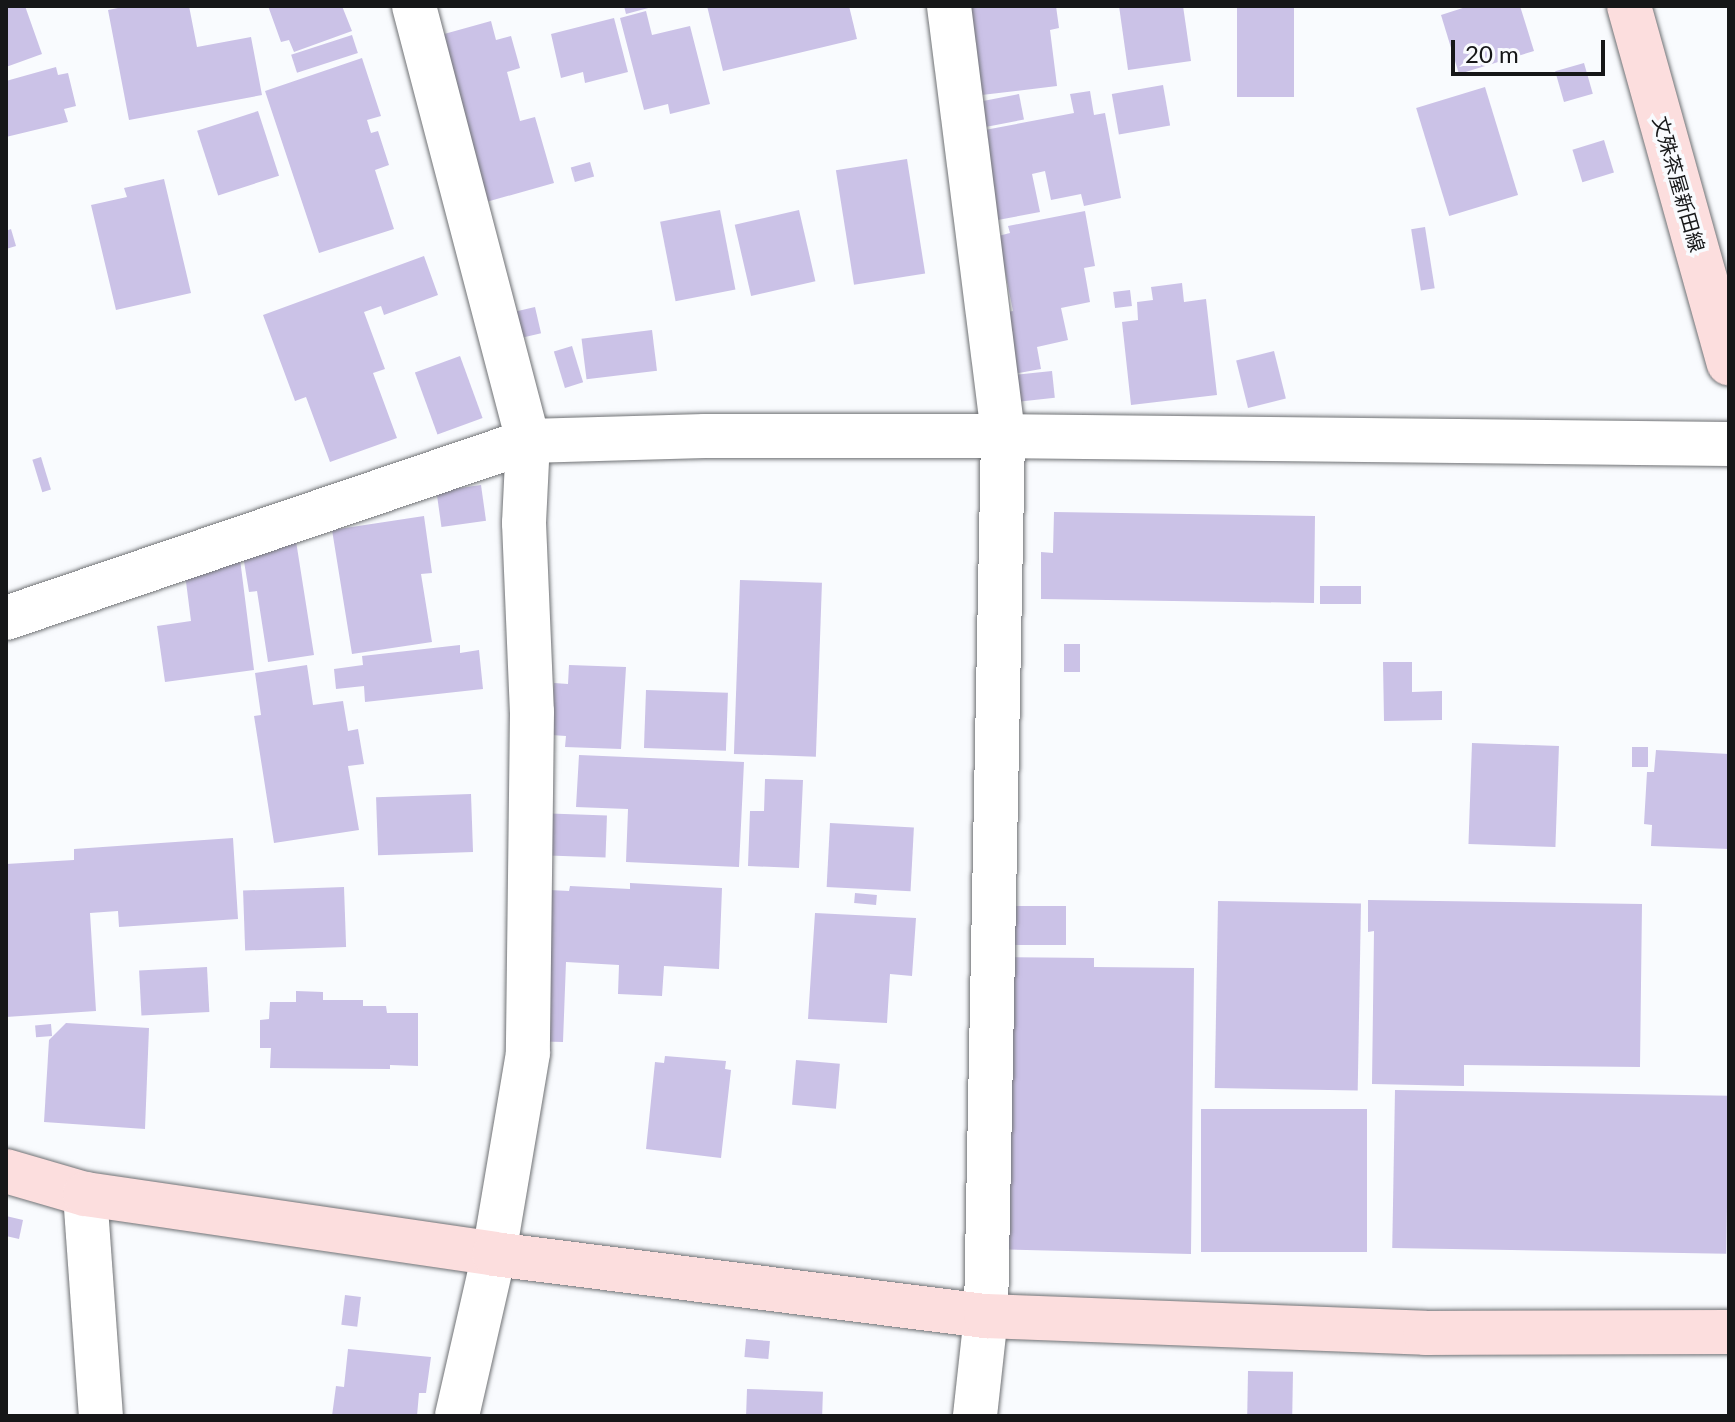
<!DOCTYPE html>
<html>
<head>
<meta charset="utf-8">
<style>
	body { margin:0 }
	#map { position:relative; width:1735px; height:1422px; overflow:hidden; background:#f9fbfe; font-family:Lato,"Noto Sans JP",sans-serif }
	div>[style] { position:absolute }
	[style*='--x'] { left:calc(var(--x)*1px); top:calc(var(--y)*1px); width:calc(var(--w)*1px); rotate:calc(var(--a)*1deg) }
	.building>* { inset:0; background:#cbc2e7; transform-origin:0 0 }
	.roads { filter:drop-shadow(0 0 2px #707275) drop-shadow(0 0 2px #707275) }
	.street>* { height:44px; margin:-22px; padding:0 22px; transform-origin:22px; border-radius:22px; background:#fff }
	.secondary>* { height:44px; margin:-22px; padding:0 22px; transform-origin:22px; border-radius:22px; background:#fcdede }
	span { translate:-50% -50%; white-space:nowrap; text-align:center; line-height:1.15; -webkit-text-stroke:7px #f9fbfe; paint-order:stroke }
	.street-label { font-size:20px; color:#161718 }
	.frame { position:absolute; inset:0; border:8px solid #161718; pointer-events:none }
	.scale { position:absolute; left:1451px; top:40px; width:154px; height:36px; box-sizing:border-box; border:4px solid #161718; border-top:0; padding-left:10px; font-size:24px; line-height:28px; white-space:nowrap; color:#161718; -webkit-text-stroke:6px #f9fbfe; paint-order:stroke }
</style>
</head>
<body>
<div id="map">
	<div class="building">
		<i style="clip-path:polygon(6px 6px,25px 6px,42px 54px,6px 67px)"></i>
		<i style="clip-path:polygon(128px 6px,189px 6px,197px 47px,251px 37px,262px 95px,129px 120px,108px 10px)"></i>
		<i style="clip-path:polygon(268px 6px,342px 6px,352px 31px,294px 52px,289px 40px,281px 42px)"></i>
		<i style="clip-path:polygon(624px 6px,652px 6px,652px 7px,626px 14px)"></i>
		<i style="clip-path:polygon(707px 6px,849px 6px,857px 39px,723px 71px)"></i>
		<i style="clip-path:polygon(961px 6px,1056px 6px,1059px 28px,1050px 30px,1057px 86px,973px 96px)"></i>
		<i style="clip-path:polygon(1119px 6px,1183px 6px,1191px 61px,1128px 70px)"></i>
		<i style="left:1237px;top:6px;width:57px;height:91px"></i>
		<i style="clip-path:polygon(1469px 6px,1520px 6px,1534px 51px,1459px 74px,1441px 15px)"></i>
		<i style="clip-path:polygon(646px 11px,652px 35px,690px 26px,710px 104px,670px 114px,668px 104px,644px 110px,620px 18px)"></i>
		<i style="clip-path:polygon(614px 18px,628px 72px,585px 83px,583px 72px,561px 78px,551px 34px)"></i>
		<i style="clip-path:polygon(491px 21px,496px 40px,511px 36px,520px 68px,507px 72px,520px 121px,535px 117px,554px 183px,465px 208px,419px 41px)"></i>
		<i style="left:352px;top:35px;width:19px;height:64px;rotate:72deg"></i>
		<i style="clip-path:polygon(362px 58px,381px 116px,367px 120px,371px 133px,378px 131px,389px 165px,375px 170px,394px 229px,319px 253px,265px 91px)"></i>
		<i style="left:1584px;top:63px;width:32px;height:30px;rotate:74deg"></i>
		<i style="clip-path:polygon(56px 67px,58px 75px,68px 73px,76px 106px,64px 109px,68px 122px,6px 137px,6px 81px)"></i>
		<i style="left:1163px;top:85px;width:41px;height:52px;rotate:80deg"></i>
		<i style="left:1485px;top:87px;width:113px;height:72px;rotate:73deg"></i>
		<i style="clip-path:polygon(1090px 91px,1094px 115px,1105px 113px,1121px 198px,1084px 206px,1081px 194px,1051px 200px,1045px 171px,1032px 174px,1040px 212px,987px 222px,969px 133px,1074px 113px,1070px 94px)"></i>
		<i style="left:1019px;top:94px;width:26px;height:47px;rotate:79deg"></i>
		<i style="left:258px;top:111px;width:68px;height:64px;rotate:72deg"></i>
		<i style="left:1604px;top:140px;width:34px;height:33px;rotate:73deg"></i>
		<i style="left:907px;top:159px;width:116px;height:72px;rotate:81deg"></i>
		<i style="left:590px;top:162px;width:15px;height:20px;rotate:74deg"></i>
		<i style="clip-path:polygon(164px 179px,191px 293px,116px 310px,91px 205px,127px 197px,124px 188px)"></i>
		<i style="left:720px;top:210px;width:81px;height:61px;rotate:79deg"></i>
		<i style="left:799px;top:210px;width:73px;height:66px;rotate:77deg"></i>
		<i style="clip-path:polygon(1085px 211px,1095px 266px,1084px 268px,1090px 302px,1061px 308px,1068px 340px,1037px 347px,1041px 369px,1003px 376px,995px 314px,1013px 311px,998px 236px,1010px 233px,1008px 226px)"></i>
		<i style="left:1425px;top:227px;width:62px;height:14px;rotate:81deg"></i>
		<i style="clip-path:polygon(11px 229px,16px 246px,6px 249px,6px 231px)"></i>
		<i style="clip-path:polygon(424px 256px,438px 295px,384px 315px,381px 306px,364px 312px,385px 369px,373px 373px,397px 438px,330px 462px,306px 397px,295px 401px,263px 315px)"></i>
		<i style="clip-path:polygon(1182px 283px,1184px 302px,1206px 299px,1217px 395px,1131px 405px,1122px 322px,1138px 320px,1137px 302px,1153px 300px,1151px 287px)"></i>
		<i style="left:1130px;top:290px;width:16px;height:17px;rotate:83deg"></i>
		<i style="left:535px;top:307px;width:27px;height:41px;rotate:77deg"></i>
		<i style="left:652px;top:330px;width:41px;height:71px;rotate:83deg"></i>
		<i style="left:572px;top:346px;width:38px;height:19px;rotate:73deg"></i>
		<i style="left:1274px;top:351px;width:49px;height:39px;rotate:76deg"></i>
		<i style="left:460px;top:356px;width:66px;height:48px;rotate:70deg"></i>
		<i style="left:1052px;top:371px;width:27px;height:39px;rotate:84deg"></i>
		<i style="left:41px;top:457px;width:34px;height:9px;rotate:73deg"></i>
		<i style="left:481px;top:485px;width:36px;height:45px;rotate:82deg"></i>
		<i style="clip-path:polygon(1054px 512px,1315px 516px,1314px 603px,1041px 599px,1041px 552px,1053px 553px)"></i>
		<i style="clip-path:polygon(424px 516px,432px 573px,421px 574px,432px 642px,352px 654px,332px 530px)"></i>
		<i style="clip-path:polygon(296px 541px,314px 655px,268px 662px,257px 591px,249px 592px,242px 549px)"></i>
		<i style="clip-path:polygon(240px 559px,254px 670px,165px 682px,157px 626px,191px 621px,184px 566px)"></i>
		<i style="left:740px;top:580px;width:82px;height:174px;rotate:2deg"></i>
		<i style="left:1320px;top:586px;width:41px;height:18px"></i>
		<i style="left:1064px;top:644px;width:16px;height:28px"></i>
		<i style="clip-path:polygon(460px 645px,460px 653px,479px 650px,483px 689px,365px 702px,364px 686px,336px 689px,334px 669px,363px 665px,362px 656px)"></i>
		<i style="clip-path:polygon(1383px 662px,1412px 662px,1412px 692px,1442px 691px,1442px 720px,1384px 721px)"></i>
		<i style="clip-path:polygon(307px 665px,313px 705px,343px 701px,348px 731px,358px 729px,364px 764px,348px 766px,359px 830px,274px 843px,254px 716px,261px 715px,255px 673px)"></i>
		<i style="clip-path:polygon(569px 665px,626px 667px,621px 749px,565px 747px,566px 736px,551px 735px,554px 683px,568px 684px)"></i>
		<i style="left:646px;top:690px;width:82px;height:58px;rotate:2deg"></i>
		<i style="left:1472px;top:743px;width:87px;height:101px;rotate:2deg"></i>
		<i style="left:1632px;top:747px;width:16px;height:20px"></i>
		<i style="clip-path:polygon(1656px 750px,1729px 754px,1729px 849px,1651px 846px,1652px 825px,1644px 824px,1647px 772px,1654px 772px)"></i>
		<i style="clip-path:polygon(579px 755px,744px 762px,739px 867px,626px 862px,628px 809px,576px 807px)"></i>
		<i style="clip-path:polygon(765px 779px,803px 780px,799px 868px,748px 866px,750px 811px,764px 811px)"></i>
		<i style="left:471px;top:794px;width:58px;height:95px;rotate:88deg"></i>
		<i style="left:536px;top:813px;width:71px;height:42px;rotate:2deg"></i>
		<i style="left:830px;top:823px;width:84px;height:64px;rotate:3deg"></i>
		<i style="clip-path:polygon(233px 838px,238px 919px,119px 927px,118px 911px,90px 913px,96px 1011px,6px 1017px,6px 864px,74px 860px,74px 849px)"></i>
		<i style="clip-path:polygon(630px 883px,722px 888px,719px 969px,664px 966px,662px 996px,618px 994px,619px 965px,566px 962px,563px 1042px,523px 1041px,530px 889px,569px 891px,570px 886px,630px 889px)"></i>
		<i style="left:344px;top:887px;width:60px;height:101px;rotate:88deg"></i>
		<i style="left:855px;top:893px;width:22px;height:10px;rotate:5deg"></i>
		<i style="clip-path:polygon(1368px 900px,1642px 904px,1640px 1067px,1464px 1065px,1464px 1086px,1372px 1084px,1374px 931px,1368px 932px)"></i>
		<i style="left:1218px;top:901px;width:143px;height:187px;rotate:1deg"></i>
		<i style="left:1066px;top:906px;width:39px;height:72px;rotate:90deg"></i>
		<i style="clip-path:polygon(815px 913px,916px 918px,912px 976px,890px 974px,887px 1023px,808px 1019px)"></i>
		<i style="clip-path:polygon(994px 957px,1094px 958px,1094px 967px,1194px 968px,1191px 1254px,991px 1249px)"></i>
		<i style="left:207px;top:967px;width:45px;height:68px;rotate:87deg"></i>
		<i style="clip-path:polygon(296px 991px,323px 992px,323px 1000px,363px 1000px,363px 1006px,386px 1006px,387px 1013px,418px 1013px,418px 1066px,390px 1065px,390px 1069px,270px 1068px,271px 1048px,260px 1048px,260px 1020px,269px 1019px,270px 1002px,296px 1002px)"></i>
		<i style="clip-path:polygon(66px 1023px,149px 1028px,145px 1129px,44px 1122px,49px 1040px)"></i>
		<i style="left:51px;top:1024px;width:12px;height:16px;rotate:85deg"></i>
		<i style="clip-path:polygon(665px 1056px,726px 1061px,725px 1069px,731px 1070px,721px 1158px,646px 1149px,655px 1062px,664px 1063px)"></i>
		<i style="left:796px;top:1060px;width:44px;height:45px;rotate:5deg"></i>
		<i style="left:1395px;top:1090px;width:334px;height:158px;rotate:1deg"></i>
		<i style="left:1201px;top:1109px;width:166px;height:143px"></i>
		<i style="clip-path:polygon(6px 1216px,23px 1220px,19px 1239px,6px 1236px)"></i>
		<i style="left:345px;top:1295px;width:16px;height:30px;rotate:7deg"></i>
		<i style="left:746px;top:1339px;width:24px;height:18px;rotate:5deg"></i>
		<i style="clip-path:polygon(348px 1349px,431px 1357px,426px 1393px,419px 1393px,417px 1416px,332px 1416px,336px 1386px,344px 1387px)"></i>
		<i style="left:1248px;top:1371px;width:45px;height:45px;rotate:1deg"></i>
		<i style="left:747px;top:1389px;width:76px;height:27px;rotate:2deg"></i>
	</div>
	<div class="roads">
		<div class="street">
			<i style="--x:414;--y:6;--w:450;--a:75.3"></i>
			<i style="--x:528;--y:441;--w:82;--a:92.8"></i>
			<i style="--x:524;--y:523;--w:189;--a:87.6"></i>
			<i style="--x:532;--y:712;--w:341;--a:90.7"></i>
			<i style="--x:528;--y:1053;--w:204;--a:99.6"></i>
			<i style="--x:494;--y:1254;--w:166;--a:102.9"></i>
			<i style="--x:949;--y:6;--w:433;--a:82.8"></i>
			<i style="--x:1003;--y:436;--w:880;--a:91.11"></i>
			<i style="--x:986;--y:1316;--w:101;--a:96.3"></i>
			<i style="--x:6;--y:618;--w:551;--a:-18.73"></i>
			<i style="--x:528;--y:441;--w:177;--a:-1.6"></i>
			<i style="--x:705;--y:436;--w:298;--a:0"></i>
			<i style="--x:1003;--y:436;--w:726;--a:0.63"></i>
			<i style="--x:85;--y:1194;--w:223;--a:85.9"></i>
		</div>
		<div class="secondary">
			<i style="--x:1629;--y:6;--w:371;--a:74.4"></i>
			<i style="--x:6;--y:1171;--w:82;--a:16.2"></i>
			<i style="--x:85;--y:1194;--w:413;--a:8.3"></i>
			<i style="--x:494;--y:1254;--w:496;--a:7.2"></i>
			<i style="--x:986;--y:1316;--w:439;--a:2.2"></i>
			<i style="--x:1425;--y:1333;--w:304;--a:-0.2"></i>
		</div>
	</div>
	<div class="street-label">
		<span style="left:1679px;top:184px;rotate:74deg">文殊茶屋新田線</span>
	</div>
	<div class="frame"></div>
	<div class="scale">20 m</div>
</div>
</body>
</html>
